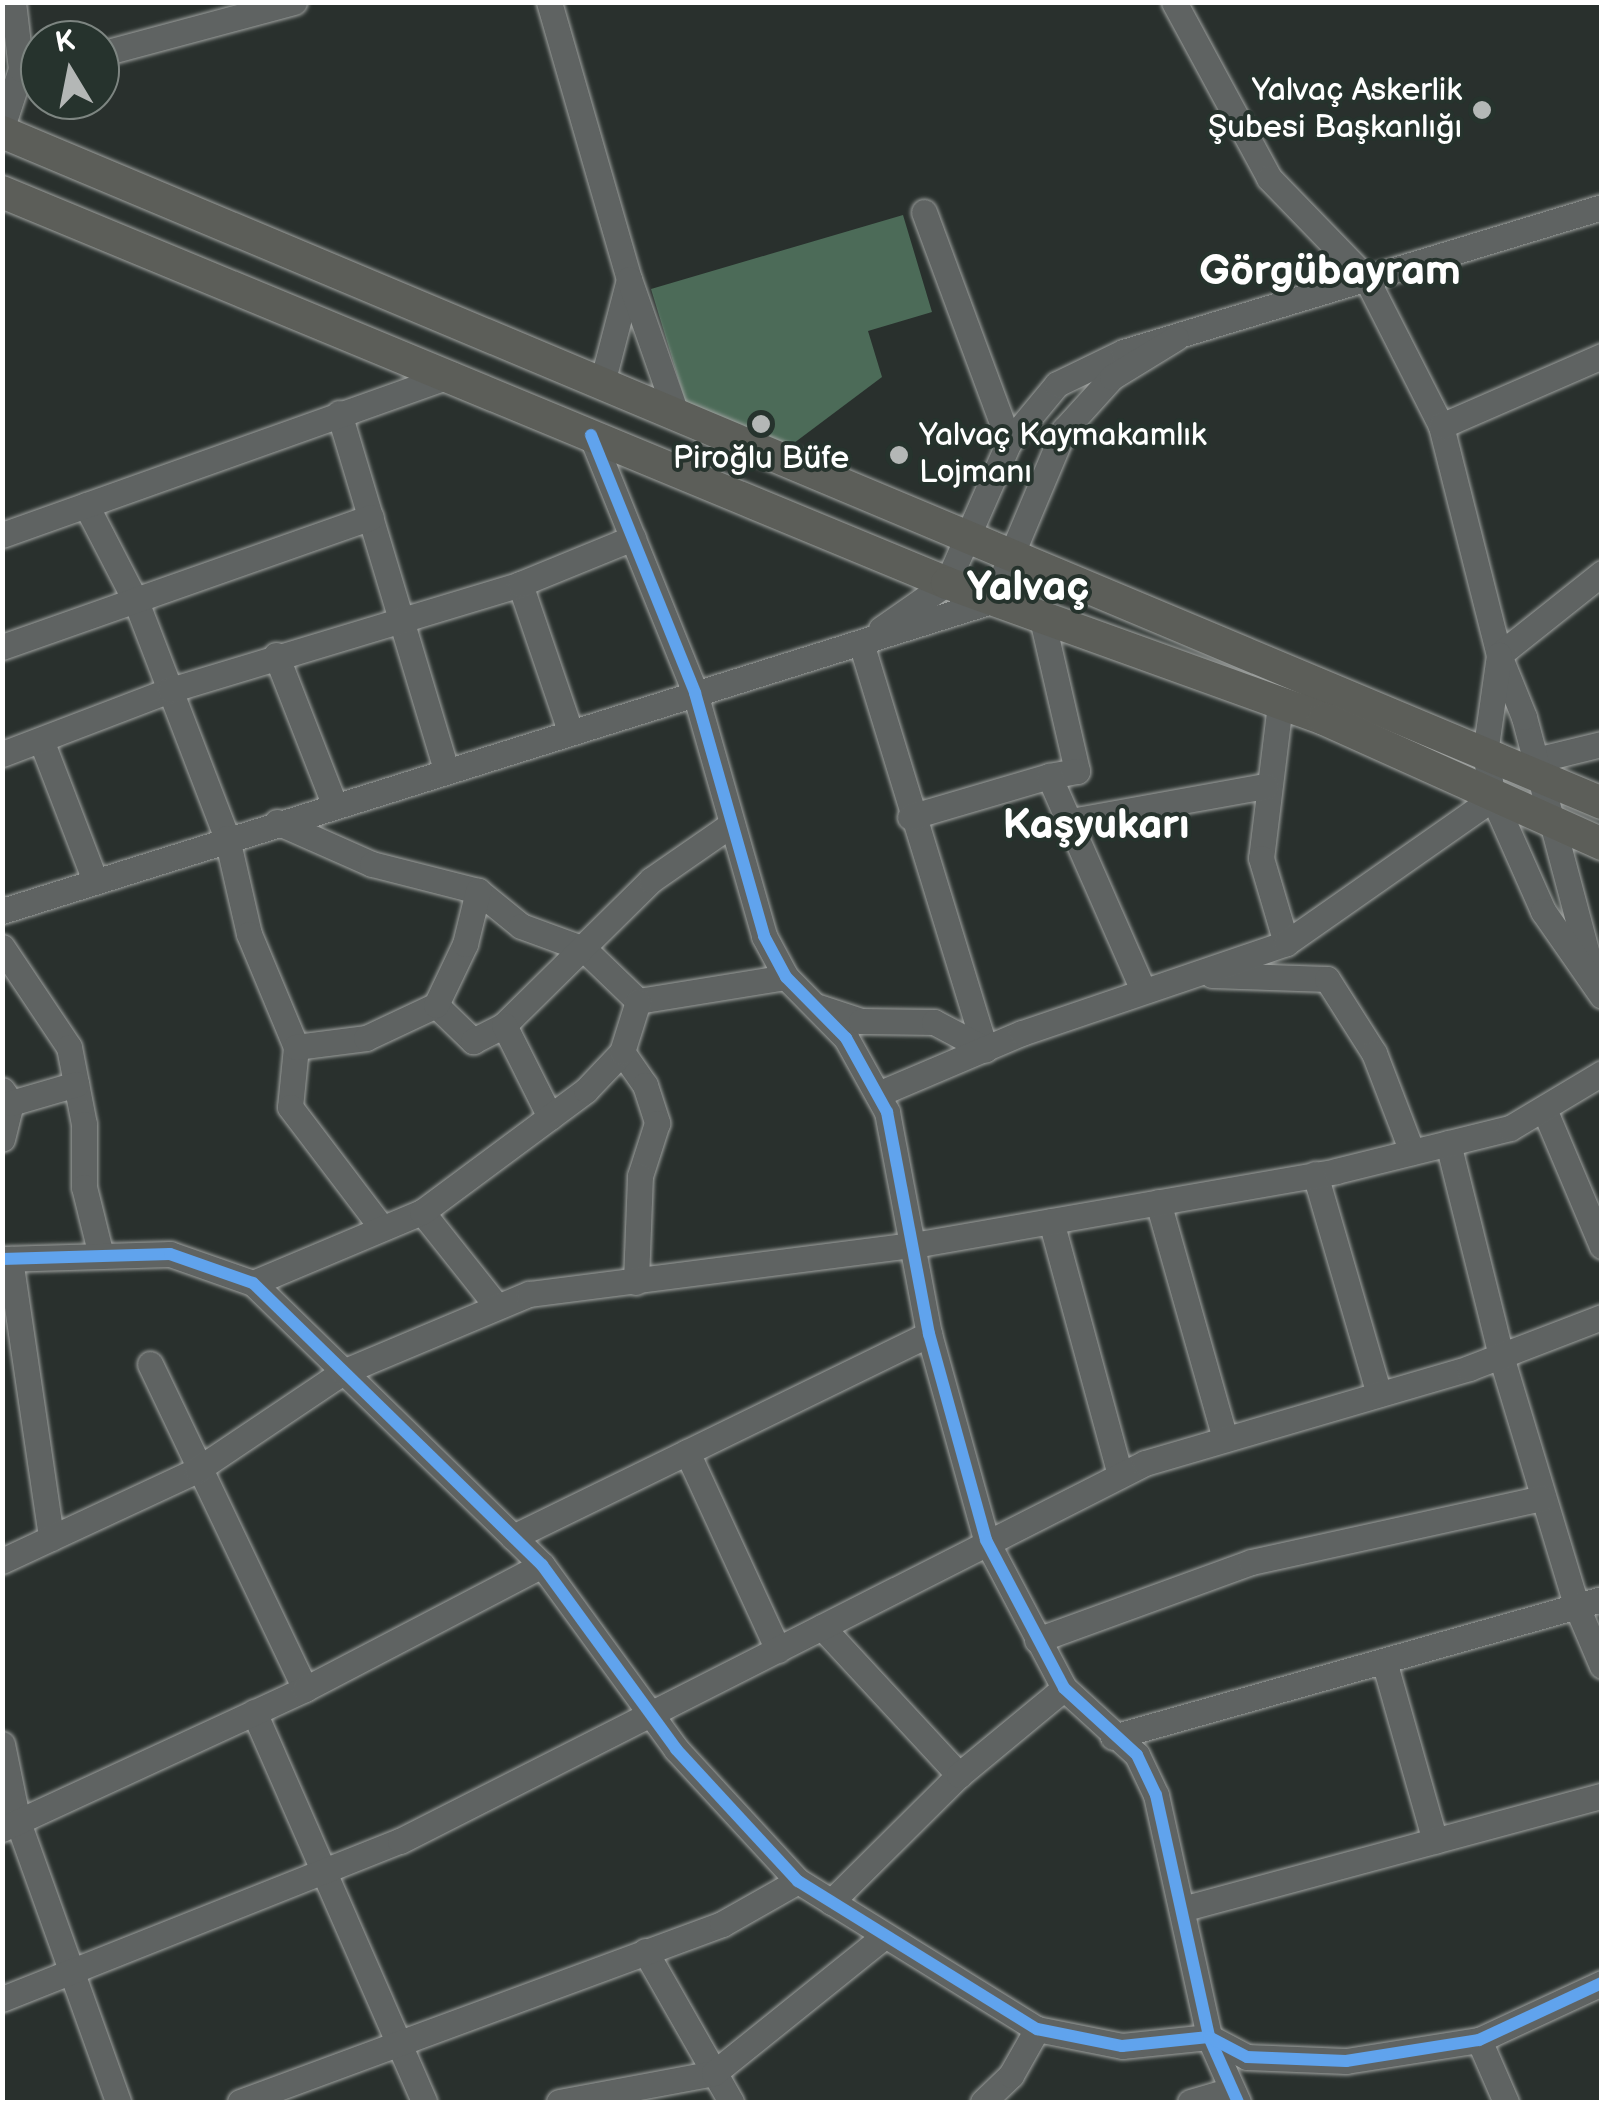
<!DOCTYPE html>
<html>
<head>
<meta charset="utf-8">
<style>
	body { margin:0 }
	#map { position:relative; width:1604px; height:2105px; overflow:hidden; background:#29302d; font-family:"Balsamiq Sans",sans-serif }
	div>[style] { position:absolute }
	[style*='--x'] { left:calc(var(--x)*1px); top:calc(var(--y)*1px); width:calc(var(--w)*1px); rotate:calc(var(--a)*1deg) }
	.green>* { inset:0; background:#4c6b58 }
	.roads { filter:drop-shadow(0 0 2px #9fa2a0) drop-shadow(0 0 2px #9fa2a0) }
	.minor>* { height:25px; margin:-12.5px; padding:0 12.5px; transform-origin:12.5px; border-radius:12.5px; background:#5f6362 }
	.major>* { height:32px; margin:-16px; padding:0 16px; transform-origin:16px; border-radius:16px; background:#5c5e59 }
	.cycleway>* { height:12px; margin:-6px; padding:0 6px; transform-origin:6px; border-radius:6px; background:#60a3ed }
	.dots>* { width:28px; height:28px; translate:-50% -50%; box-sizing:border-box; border:5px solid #26332d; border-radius:50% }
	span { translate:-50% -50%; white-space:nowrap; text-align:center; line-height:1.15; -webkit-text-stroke:8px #26332d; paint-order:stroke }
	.poi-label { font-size:32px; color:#fff }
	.right { translate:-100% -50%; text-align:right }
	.left { translate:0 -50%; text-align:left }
	.district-label { font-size:42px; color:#fff; font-weight:700 }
	.frame { position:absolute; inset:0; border:5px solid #fff; pointer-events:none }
	.north { position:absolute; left:20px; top:20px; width:100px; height:100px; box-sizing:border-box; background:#26332d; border:2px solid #7d8581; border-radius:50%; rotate:350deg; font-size:28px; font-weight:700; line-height:40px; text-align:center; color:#fff }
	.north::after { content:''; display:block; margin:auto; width:35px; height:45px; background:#b4b7b6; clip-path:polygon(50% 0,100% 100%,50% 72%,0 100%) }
</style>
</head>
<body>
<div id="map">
	<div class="green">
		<i style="clip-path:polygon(903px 215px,932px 312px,868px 331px,882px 377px,786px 449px,686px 404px,651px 289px)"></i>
	</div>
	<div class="roads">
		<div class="minor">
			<i style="--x:549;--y:2;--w:288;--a:73.9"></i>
			<i style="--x:1174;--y:2;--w:200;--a:61.6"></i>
			<i style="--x:1269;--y:178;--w:139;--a:45.9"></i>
			<i style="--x:1366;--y:278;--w:166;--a:63.1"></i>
			<i style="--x:1441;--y:426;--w:236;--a:75.8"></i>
			<i style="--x:1499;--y:655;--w:132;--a:-38.5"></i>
			<i style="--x:100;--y:54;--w:201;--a:-15"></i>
			<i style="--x:2;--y:127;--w:61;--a:-71.9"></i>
			<i style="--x:21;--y:69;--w:67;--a:-96.8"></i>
			<i style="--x:924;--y:212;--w:245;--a:69.7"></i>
			<i style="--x:602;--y:383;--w:107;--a:-75.4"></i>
			<i style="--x:629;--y:279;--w:142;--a:70.7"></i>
			<i style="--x:339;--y:413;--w:372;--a:73.3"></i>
			<i style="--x:1441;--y:426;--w:176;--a:-23.5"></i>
			<i style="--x:591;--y:435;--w:278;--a:68"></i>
			<i style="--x:695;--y:693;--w:253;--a:74.1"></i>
			<i style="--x:764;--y:936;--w:47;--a:61.8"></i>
			<i style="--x:786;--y:977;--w:86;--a:45.5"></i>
			<i style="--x:846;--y:1038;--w:85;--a:61"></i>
			<i style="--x:887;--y:1112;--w:226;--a:79.3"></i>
			<i style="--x:929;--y:1334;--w:214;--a:74.5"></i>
			<i style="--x:986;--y:1540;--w:167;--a:62.2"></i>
			<i style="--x:1064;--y:1688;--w:99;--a:42.5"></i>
			<i style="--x:1137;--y:1755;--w:44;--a:64.6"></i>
			<i style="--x:1156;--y:1795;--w:248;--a:77.6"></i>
			<i style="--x:1209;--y:2037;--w:71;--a:66"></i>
			<i style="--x:86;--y:505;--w:111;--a:62.7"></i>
			<i style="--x:137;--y:604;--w:251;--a:69"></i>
			<i style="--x:227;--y:838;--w:98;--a:77.1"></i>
			<i style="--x:249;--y:934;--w:122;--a:67.4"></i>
			<i style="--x:296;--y:1047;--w:60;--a:95.7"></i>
			<i style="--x:290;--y:1107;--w:151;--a:52.8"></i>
			<i style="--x:2;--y:535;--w:478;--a:-19.6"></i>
			<i style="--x:520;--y:584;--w:155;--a:71.2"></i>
			<i style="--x:1042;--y:619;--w:156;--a:77"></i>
			<i style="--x:1077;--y:771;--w:28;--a:170"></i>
			<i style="--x:881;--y:629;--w:80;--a:-34.9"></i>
			<i style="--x:947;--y:583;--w:154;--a:-66.3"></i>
			<i style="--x:1009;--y:442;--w:75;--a:-50.4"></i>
			<i style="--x:1057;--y:384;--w:73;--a:-25.9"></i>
			<i style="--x:1123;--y:352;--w:500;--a:-16.84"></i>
			<i style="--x:861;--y:643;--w:425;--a:73"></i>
			<i style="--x:2;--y:647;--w:391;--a:-19.4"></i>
			<i style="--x:276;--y:655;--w:160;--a:68.7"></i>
			<i style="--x:1280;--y:704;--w:155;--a:97"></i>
			<i style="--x:1261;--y:858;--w:89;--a:73.6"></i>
			<i style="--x:41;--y:740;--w:151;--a:69"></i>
			<i style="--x:2;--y:754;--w:180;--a:-20.9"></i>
			<i style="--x:170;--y:690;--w:366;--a:-16.8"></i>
			<i style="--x:520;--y:584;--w:122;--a:-22.2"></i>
			<i style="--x:1532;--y:761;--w:72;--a:-13.7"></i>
			<i style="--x:910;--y:817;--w:145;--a:-16.4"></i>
			<i style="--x:1049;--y:776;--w:232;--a:66.3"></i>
			<i style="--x:277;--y:822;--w:104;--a:23.9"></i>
			<i style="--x:372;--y:864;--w:109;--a:14.3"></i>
			<i style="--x:478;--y:891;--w:55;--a:39.1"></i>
			<i style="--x:521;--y:926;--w:67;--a:20.1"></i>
			<i style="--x:584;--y:949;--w:75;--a:43.9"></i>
			<i style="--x:638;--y:1001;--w:150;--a:-9.2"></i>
			<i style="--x:1065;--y:822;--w:204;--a:-10.2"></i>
			<i style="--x:2;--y:911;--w:1037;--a:-17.39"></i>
			<i style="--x:992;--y:601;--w:186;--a:-67.2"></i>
			<i style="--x:1064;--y:430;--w:72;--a:-47.8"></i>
			<i style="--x:1112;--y:377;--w:75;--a:-31.4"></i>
			<i style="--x:2;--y:947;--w:120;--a:56.2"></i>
			<i style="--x:69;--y:1047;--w:78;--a:79"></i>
			<i style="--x:84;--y:1124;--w:63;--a:90"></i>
			<i style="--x:84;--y:1187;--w:70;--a:76"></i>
			<i style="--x:1212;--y:975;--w:115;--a:2"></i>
			<i style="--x:1327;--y:979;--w:88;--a:57.6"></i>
			<i style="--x:1374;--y:1053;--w:106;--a:69"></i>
			<i style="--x:1595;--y:984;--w:276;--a:-104.9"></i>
			<i style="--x:1524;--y:717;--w:67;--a:-112"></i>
			<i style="--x:1499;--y:655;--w:99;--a:98.1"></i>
			<i style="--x:1485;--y:753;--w:46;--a:79.9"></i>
			<i style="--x:1493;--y:798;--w:124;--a:66.1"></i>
			<i style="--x:1543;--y:911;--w:103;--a:55.2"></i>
			<i style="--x:436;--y:1005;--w:52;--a:44.2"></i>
			<i style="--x:473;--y:1041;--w:35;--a:-27"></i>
			<i style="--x:504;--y:1025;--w:206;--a:-44.6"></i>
			<i style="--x:651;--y:880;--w:98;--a:-34.7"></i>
			<i style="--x:819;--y:1007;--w:44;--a:18.4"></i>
			<i style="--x:861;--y:1021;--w:73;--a:0.8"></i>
			<i style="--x:934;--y:1022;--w:58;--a:27.9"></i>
			<i style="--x:504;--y:1025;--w:103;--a:63.4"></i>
			<i style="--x:296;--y:1047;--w:71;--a:-7.3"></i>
			<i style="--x:366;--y:1038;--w:77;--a:-25.2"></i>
			<i style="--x:436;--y:1005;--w:68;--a:-64.6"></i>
			<i style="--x:465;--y:944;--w:55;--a:-76.2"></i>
			<i style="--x:622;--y:1052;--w:40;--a:55.1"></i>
			<i style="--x:645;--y:1085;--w:40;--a:72"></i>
			<i style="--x:657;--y:1123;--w:56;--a:107.8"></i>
			<i style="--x:640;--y:1176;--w:106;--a:92.2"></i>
			<i style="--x:2;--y:1090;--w:16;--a:55"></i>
			<i style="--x:11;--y:1103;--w:37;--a:104"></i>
			<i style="--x:878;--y:1094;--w:156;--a:-23"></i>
			<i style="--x:1022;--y:1033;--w:279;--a:-18.8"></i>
			<i style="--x:1286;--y:943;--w:253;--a:-35"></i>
			<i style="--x:11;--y:1103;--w:68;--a:-16.3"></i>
			<i style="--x:1544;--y:1109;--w:149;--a:67.1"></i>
			<i style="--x:1448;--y:1143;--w:219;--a:76"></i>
			<i style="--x:1501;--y:1356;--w:262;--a:73.2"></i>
			<i style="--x:1577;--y:1607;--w:64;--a:67"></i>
			<i style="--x:1315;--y:1174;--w:229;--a:73.8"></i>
			<i style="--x:1158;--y:1202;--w:246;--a:74.2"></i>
			<i style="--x:422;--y:1212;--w:119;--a:51.5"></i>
			<i style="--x:1051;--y:1221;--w:263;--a:74.8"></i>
			<i style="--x:2;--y:1259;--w:168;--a:-1.7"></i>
			<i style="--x:170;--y:1254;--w:88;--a:19.3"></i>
			<i style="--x:253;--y:1283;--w:404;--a:44.3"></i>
			<i style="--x:542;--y:1565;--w:228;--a:53.9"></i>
			<i style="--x:676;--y:1749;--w:180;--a:47.3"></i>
			<i style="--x:798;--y:1881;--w:281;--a:31.8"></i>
			<i style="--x:1037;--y:2029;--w:87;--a:11.3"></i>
			<i style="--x:1122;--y:2046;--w:87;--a:-5.9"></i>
			<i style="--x:1209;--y:2037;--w:43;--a:27.8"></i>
			<i style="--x:1247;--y:2057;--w:99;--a:2.3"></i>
			<i style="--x:1346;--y:2061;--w:135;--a:-9"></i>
			<i style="--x:1479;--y:2040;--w:136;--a:-24.9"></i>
			<i style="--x:10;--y:1259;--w:282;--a:81.6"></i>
			<i style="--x:253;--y:1283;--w:183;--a:-22.8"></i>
			<i style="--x:422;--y:1212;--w:204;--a:-36.6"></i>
			<i style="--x:586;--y:1090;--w:52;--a:-46.5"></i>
			<i style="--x:622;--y:1052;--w:53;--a:-72.6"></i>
			<i style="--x:150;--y:1364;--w:360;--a:64.5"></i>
			<i style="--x:687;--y:1452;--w:218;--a:65.3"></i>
			<i style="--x:513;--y:1537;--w:463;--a:-26"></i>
			<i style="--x:2;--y:1561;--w:215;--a:-25"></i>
			<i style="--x:197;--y:1470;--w:176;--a:-33.9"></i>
			<i style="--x:343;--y:1372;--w:202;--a:-22.8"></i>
			<i style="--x:529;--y:1294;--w:388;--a:-7.3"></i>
			<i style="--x:914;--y:1245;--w:428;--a:-9.9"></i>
			<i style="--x:1336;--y:1171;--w:179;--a:-13.9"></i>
			<i style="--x:1510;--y:1128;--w:107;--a:-30.9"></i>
			<i style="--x:822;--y:1627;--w:202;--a:47.2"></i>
			<i style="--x:1037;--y:1640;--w:228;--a:-20"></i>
			<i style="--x:1251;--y:1562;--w:299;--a:-12.4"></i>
			<i style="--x:1384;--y:1661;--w:187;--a:74.2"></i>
			<i style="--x:254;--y:1712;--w:425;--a:66.4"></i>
			<i style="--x:1113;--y:1737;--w:508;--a:-15.76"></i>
			<i style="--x:2;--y:1744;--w:80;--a:78.4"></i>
			<i style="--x:18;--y:1822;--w:297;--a:70.3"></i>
			<i style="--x:2;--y:1829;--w:334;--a:-24.8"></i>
			<i style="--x:305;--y:1689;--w:267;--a:-27.6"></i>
			<i style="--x:831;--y:1902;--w:180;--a:-44.8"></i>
			<i style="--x:959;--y:1775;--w:136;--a:-39.6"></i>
			<i style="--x:1182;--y:1909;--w:435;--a:-15.1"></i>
			<i style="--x:645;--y:1951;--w:174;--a:60.3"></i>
			<i style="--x:2;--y:1999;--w:428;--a:-21.7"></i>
			<i style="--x:400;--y:1841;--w:835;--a:-26.9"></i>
			<i style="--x:1145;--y:1463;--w:338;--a:-16.3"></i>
			<i style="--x:1469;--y:1368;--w:142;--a:-21"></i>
			<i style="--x:1479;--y:2040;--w:68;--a:66.5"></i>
			<i style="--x:240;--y:2102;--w:514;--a:-20.27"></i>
			<i style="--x:722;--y:1924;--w:87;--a:-29.5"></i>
			<i style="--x:559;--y:2102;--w:158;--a:-10.6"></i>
			<i style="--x:714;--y:2073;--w:217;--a:-38.8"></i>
			<i style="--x:983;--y:2102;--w:39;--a:-44"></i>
			<i style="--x:1011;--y:2075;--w:53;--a:-60.5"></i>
			<i style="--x:1190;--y:2102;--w:43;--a:-16.3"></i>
		</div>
		<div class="major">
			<i style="--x:2;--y:132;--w:1735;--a:22.75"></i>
			<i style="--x:2;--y:192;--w:1023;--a:22.48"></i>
			<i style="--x:947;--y:583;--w:401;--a:19.8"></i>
			<i style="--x:1324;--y:719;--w:305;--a:24.2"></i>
		</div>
	</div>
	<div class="cycleway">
		<i style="--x:591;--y:435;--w:278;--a:68"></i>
		<i style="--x:695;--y:693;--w:253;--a:74.1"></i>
		<i style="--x:764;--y:936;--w:47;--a:61.8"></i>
		<i style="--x:786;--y:977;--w:86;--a:45.5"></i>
		<i style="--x:846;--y:1038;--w:85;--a:61"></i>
		<i style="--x:887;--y:1112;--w:226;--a:79.3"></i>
		<i style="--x:929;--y:1334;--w:214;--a:74.5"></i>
		<i style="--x:986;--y:1540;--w:167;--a:62.2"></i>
		<i style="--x:1064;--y:1688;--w:99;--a:42.5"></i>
		<i style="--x:1137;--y:1755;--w:44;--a:64.6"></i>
		<i style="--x:1156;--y:1795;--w:248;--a:77.6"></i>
		<i style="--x:1209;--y:2037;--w:71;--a:66"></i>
		<i style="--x:2;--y:1259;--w:168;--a:-1.7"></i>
		<i style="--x:170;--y:1254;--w:88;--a:19.3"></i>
		<i style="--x:253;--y:1283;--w:404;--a:44.3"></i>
		<i style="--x:542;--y:1565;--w:228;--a:53.9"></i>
		<i style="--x:676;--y:1749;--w:180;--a:47.3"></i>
		<i style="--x:798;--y:1881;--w:281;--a:31.8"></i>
		<i style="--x:1037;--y:2029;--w:87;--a:11.3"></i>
		<i style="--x:1122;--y:2046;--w:87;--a:-5.9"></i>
		<i style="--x:1209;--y:2037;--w:43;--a:27.8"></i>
		<i style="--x:1247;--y:2057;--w:99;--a:2.3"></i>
		<i style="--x:1346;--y:2061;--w:135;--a:-9"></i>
		<i style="--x:1479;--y:2040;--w:136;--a:-24.9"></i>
	</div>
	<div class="dots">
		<i style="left:1482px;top:110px;background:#b4b7b6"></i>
		<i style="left:761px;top:424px;background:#b4b7b6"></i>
		<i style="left:899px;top:455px;background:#b4b7b6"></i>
	</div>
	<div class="poi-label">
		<span class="right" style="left:1462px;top:110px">Yalvaç Askerlik<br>Şubesi Başkanlığı</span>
		<span class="left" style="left:919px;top:455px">Yalvaç Kaymakamlık<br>Lojmanı</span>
		<span style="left:761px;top:459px">Piroğlu Büfe</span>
	</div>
	<div class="district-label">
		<span style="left:1330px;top:272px">Görgübayram</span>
		<span style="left:1028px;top:588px">Yalvaç</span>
		<span style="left:1096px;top:826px">Kaşyukarı</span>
	</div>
	<div class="frame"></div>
	<div class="north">K</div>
</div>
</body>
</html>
